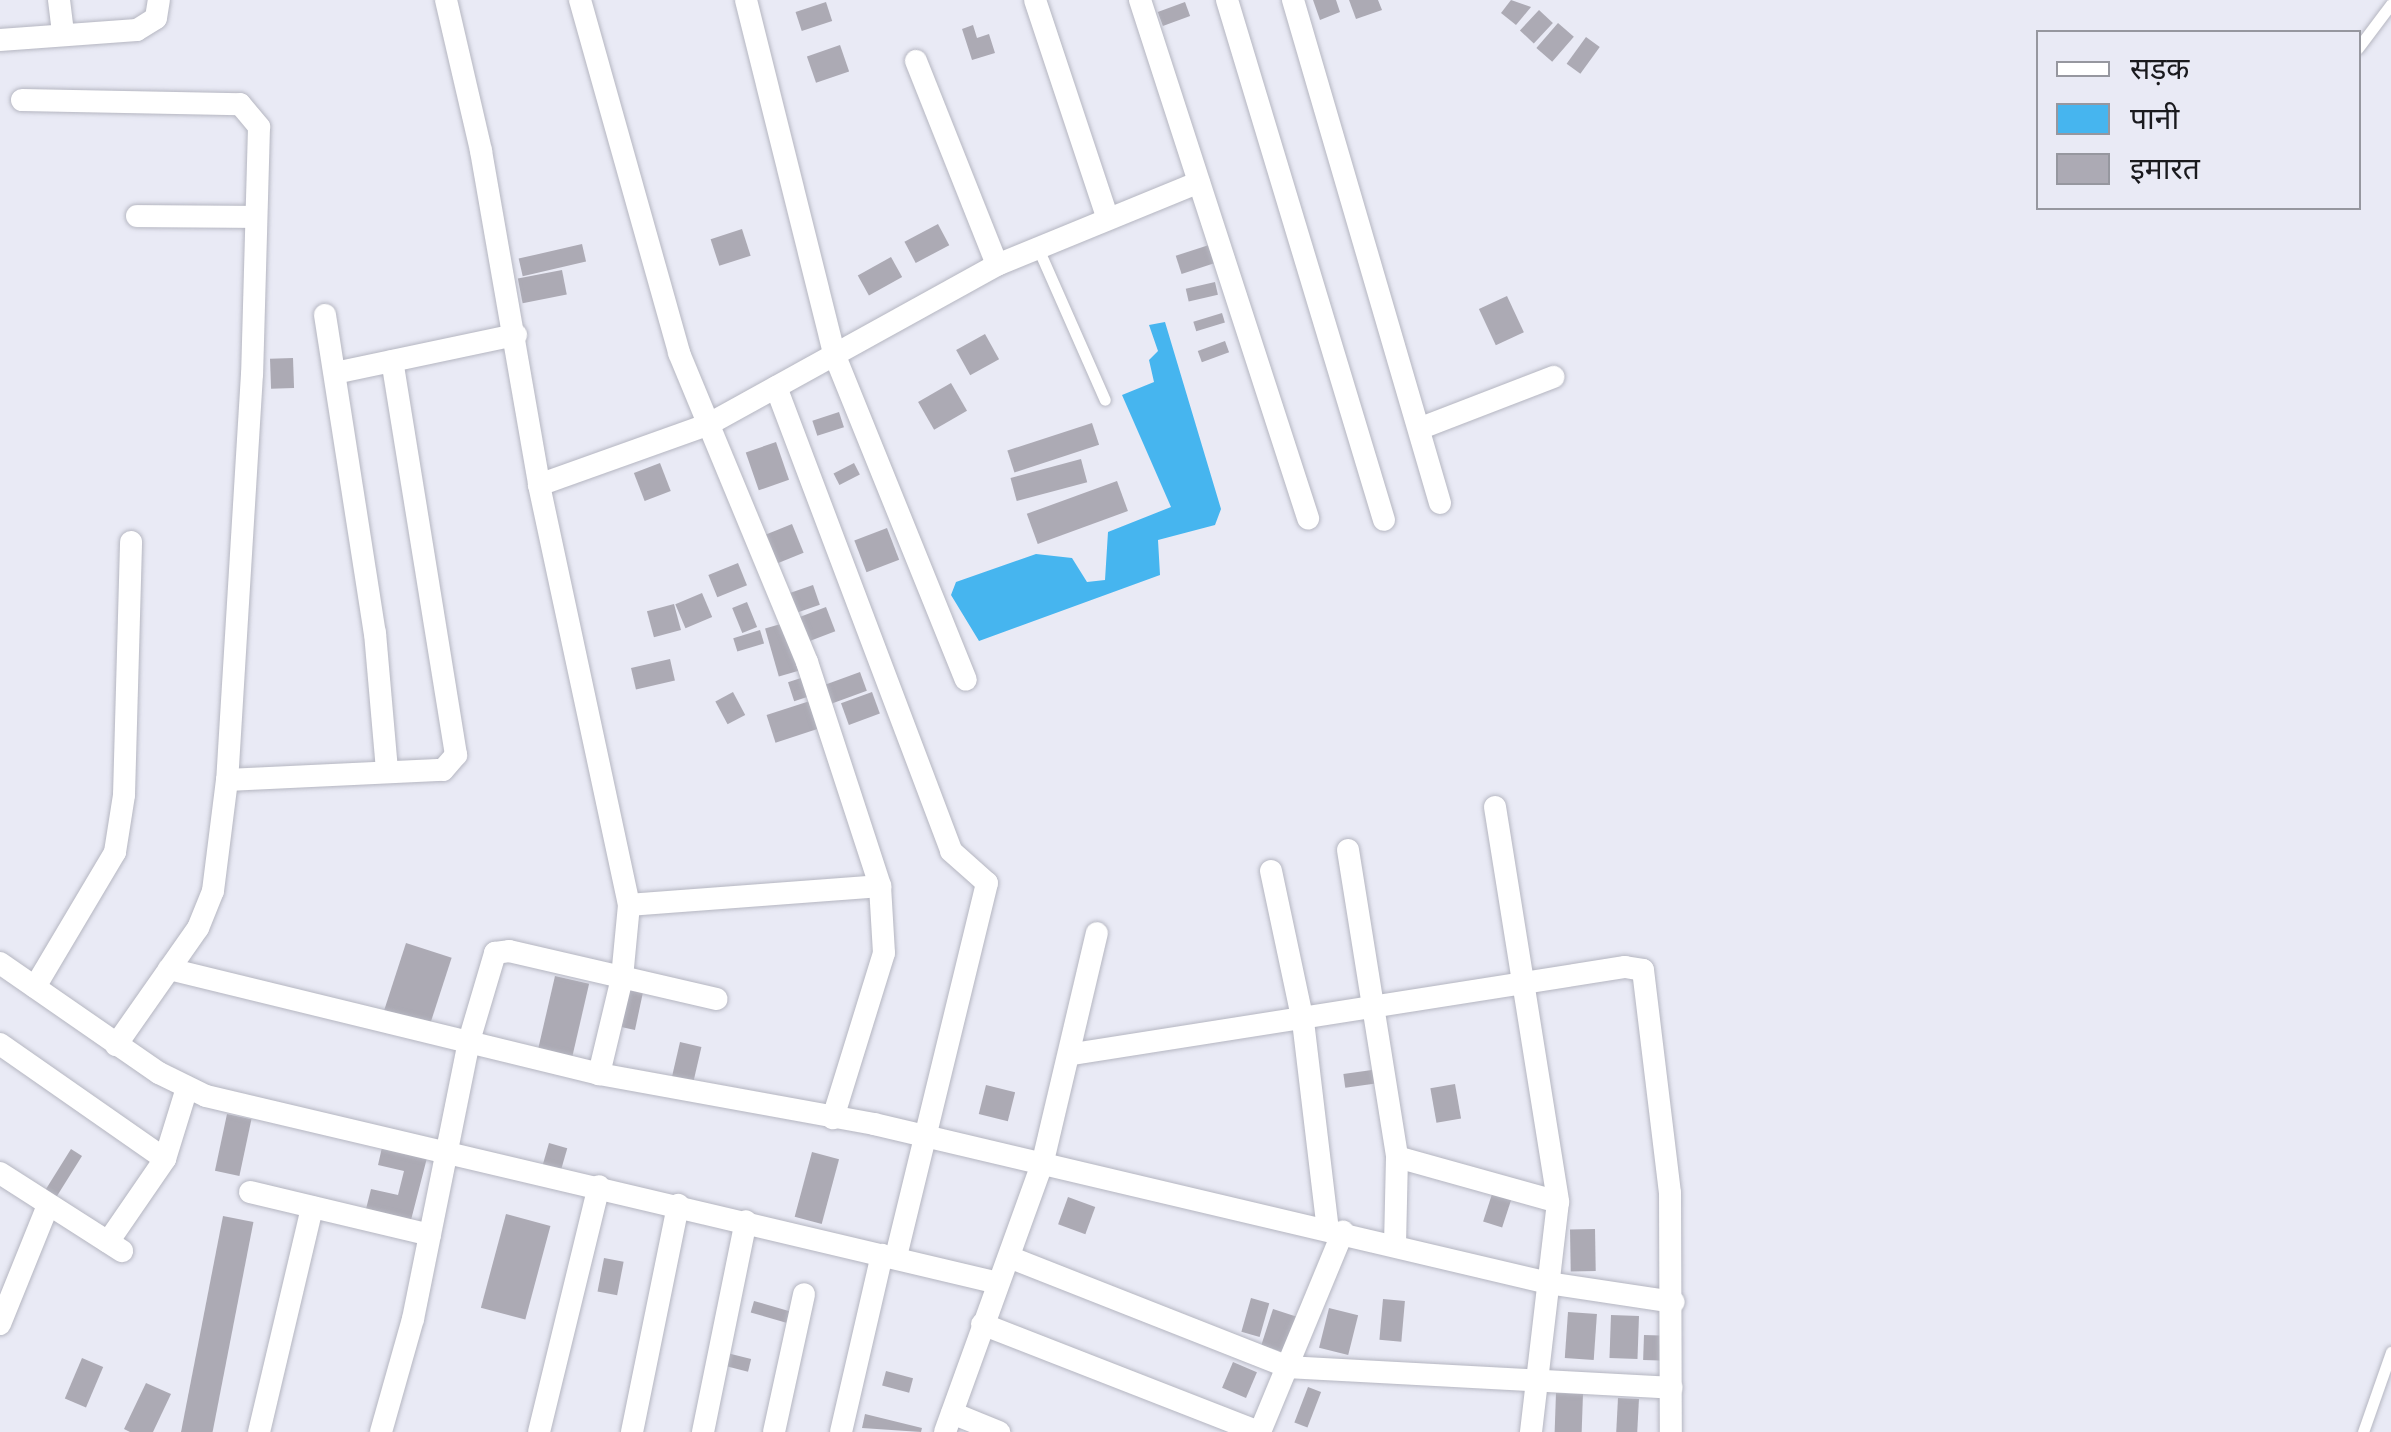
<!DOCTYPE html>
<html>
<head>
<meta charset="utf-8">
<style>
	body { margin:0 }
	#map { position:relative; width:2391px; height:1432px; overflow:hidden; background:#e9eaf5; font-family:Manrope,"Noto Sans Devanagari",sans-serif }
	div>[style] { position:absolute }
	[style*='--x'] { left:calc(var(--x)*1px); top:calc(var(--y)*1px); width:calc(var(--w)*1px); rotate:calc(var(--a)*1deg) }
	.water>* { inset:0; background:#46b5ef }
	.building>* { inset:0; background:#acaab4; transform-origin:0 0 }
	.roads { filter:drop-shadow(0 0 2px #b5b6c1) drop-shadow(0 0 2px #b5b6c1) }
	.lane>* { height:11px; margin:-5.5px; padding:0 5.5px; transform-origin:5.5px; border-radius:5.5px; background:#fff }
	.street>* { height:22px; margin:-11px; padding:0 11px; transform-origin:11px; border-radius:11px; background:#fff }
	span { translate:-50% -50%; white-space:nowrap; text-align:center; line-height:1.15; -webkit-text-stroke:8px #e9eaf5; paint-order:stroke }
	.legend { position:absolute; left:2036px; top:30px; width:325px; height:180px; box-sizing:border-box; background:#e9eaf5; border:2px solid #96979f; margin:0; padding:12px 18px; list-style:none; font-size:30px; color:#1a1a1e }
	.legend li { display:flex; align-items:center; gap:20px; height:50px }
	.legend b { width:50px; border:2px solid #96979f }
</style>
</head>
<body>
<div id="map">
	<div class="water">
		<i style="clip-path:polygon(1165px 322px,1221px 509px,1215px 525px,1158px 540px,1160px 575px,979px 641px,951px 595px,956px 582px,1036px 554px,1072px 558px,1087px 582px,1105px 580px,1108px 532px,1171px 507px,1122px 395px,1154px 382px,1149px 360px,1158px 351px,1149px 325px)"></i>
	</div>
	<div class="building">
		<i style="clip-path:polygon(1313px 0,1336px 0,1340px 12px,1320px 20px)"></i>
		<i style="clip-path:polygon(1349px 0,1378px 0,1382px 10px,1356px 19px)"></i>
		<i style="clip-path:polygon(1511px 0,1531px 7px,1516px 25px,1501px 13px)"></i>
		<i style="left:826px;top:2px;width:20px;height:32px;rotate:72deg"></i>
		<i style="left:1185px;top:2px;width:15px;height:29px;rotate:70deg"></i>
		<i style="left:1539px;top:10px;width:19px;height:28px;rotate:43deg"></i>
		<i style="left:1558px;top:23px;width:21px;height:33px;rotate:41deg"></i>
		<i style="clip-path:polygon(973px 25px,977px 38px,989px 34px,995px 53px,972px 60px,962px 29px)"></i>
		<i style="left:1586px;top:37px;width:17px;height:33px;rotate:36deg"></i>
		<i style="left:840px;top:45px;width:28px;height:35px;rotate:71deg"></i>
		<i style="left:938px;top:224px;width:24px;height:38px;rotate:62deg"></i>
		<i style="left:742px;top:229px;width:28px;height:33px;rotate:72deg"></i>
		<i style="left:582px;top:244px;width:18px;height:65px;rotate:77deg"></i>
		<i style="left:1209px;top:245px;width:19px;height:35px;rotate:72deg"></i>
		<i style="left:891px;top:257px;width:23px;height:38px;rotate:61deg"></i>
		<i style="left:562px;top:270px;width:25px;height:45px;rotate:79deg"></i>
		<i style="left:1215px;top:282px;width:13px;height:30px;rotate:77deg"></i>
		<i style="left:1507px;top:296px;width:40px;height:31px;rotate:65deg"></i>
		<i style="left:1222px;top:313px;width:10px;height:30px;rotate:73deg"></i>
		<i style="left:985px;top:334px;width:29px;height:33px;rotate:61deg"></i>
		<i style="left:1225px;top:341px;width:12px;height:29px;rotate:70deg"></i>
		<i style="left:293px;top:358px;width:30px;height:23px;rotate:88deg"></i>
		<i style="left:951px;top:383px;width:32px;height:38px;rotate:60deg"></i>
		<i style="left:839px;top:412px;width:16px;height:28px;rotate:72deg"></i>
		<i style="left:1092px;top:423px;width:23px;height:89px;rotate:72deg"></i>
		<i style="left:776px;top:442px;width:40px;height:32px;rotate:71deg"></i>
		<i style="left:1081px;top:459px;width:24px;height:73px;rotate:75deg"></i>
		<i style="left:660px;top:463px;width:30px;height:28px;rotate:69deg"></i>
		<i style="left:854px;top:463px;width:13px;height:23px;rotate:63deg"></i>
		<i style="left:1117px;top:481px;width:32px;height:96px;rotate:70deg"></i>
		<i style="left:792px;top:524px;width:31px;height:30px;rotate:68deg"></i>
		<i style="left:887px;top:528px;width:34px;height:35px;rotate:69deg"></i>
		<i style="left:738px;top:563px;width:24px;height:32px;rotate:68deg"></i>
		<i style="left:813px;top:585px;width:21px;height:29px;rotate:71deg"></i>
		<i style="left:702px;top:593px;width:26px;height:29px;rotate:67deg"></i>
		<i style="left:747px;top:602px;width:27px;height:16px;rotate:68deg"></i>
		<i style="left:674px;top:604px;width:27px;height:28px;rotate:75deg"></i>
		<i style="left:826px;top:607px;width:26px;height:33px;rotate:69deg"></i>
		<i style="left:791px;top:621px;width:50px;height:27px;rotate:74deg"></i>
		<i style="left:760px;top:630px;width:14px;height:28px;rotate:73deg"></i>
		<i style="left:670px;top:659px;width:22px;height:40px;rotate:77deg"></i>
		<i style="left:860px;top:672px;width:20px;height:43px;rotate:70deg"></i>
		<i style="left:807px;top:676px;width:20px;height:20px;rotate:72deg"></i>
		<i style="left:733px;top:692px;width:26px;height:20px;rotate:62deg"></i>
		<i style="left:872px;top:692px;width:23px;height:33px;rotate:70deg"></i>
		<i style="left:816px;top:699px;width:29px;height:52px;rotate:72deg"></i>
		<i style="left:406px;top:943px;width:48px;height:77px;rotate:18deg"></i>
		<i style="left:555px;top:976px;width:35px;height:79px;rotate:13deg"></i>
		<i style="left:630px;top:986px;width:14px;height:42px;rotate:12deg"></i>
		<i style="left:680px;top:1042px;width:22px;height:37px;rotate:13deg"></i>
		<i style="left:1379px;top:1069px;width:14px;height:36px;rotate:82deg"></i>
		<i style="left:1455px;top:1084px;width:35px;height:25px;rotate:80deg"></i>
		<i style="left:986px;top:1085px;width:30px;height:30px;rotate:14deg"></i>
		<i style="left:227px;top:1114px;width:25px;height:58px;rotate:12deg"></i>
		<i style="clip-path:polygon(383px 1143px,428px 1154px,411px 1220px,366px 1209px,371px 1189px,398px 1195px,404px 1171px,378px 1165px)"></i>
		<i style="left:549px;top:1143px;width:19px;height:24px;rotate:16deg"></i>
		<i style="left:71px;top:1149px;width:13px;height:51px;rotate:32deg"></i>
		<i style="left:812px;top:1152px;width:28px;height:67px;rotate:15deg"></i>
		<i style="left:1493px;top:1191px;width:20px;height:32px;rotate:18deg"></i>
		<i style="left:1068px;top:1197px;width:29px;height:29px;rotate:20deg"></i>
		<i style="left:506px;top:1214px;width:46px;height:97px;rotate:15deg"></i>
		<i style="left:223px;top:1216px;width:31px;height:220px;rotate:11deg"></i>
		<i style="left:1595px;top:1229px;width:42px;height:25px;rotate:89deg"></i>
		<i style="left:604px;top:1258px;width:20px;height:34px;rotate:11deg"></i>
		<i style="left:1251px;top:1298px;width:19px;height:35px;rotate:16deg"></i>
		<i style="left:1383px;top:1299px;width:22px;height:41px;rotate:5deg"></i>
		<i style="left:754px;top:1301px;width:37px;height:12px;rotate:16deg"></i>
		<i style="left:1329px;top:1308px;width:30px;height:41px;rotate:14deg"></i>
		<i style="left:1273px;top:1309px;width:25px;height:38px;rotate:18deg"></i>
		<i style="left:1568px;top:1312px;width:29px;height:46px;rotate:4deg"></i>
		<i style="left:1611px;top:1315px;width:28px;height:43px;rotate:2deg"></i>
		<i style="left:1644px;top:1335px;width:25px;height:25px;rotate:2deg"></i>
		<i style="left:723px;top:1352px;width:29px;height:13px;rotate:14deg"></i>
		<i style="left:82px;top:1358px;width:23px;height:44px;rotate:23deg"></i>
		<i style="left:1233px;top:1362px;width:26px;height:28px;rotate:23deg"></i>
		<i style="left:886px;top:1371px;width:28px;height:15px;rotate:15deg"></i>
		<i style="clip-path:polygon(146px 1383px,171px 1394px,153px 1432px,130px 1432px,124px 1429px)"></i>
		<i style="left:1308px;top:1387px;width:14px;height:38px;rotate:21deg"></i>
		<i style="left:1556px;top:1393px;width:27px;height:39px;rotate:2deg"></i>
		<i style="left:1618px;top:1398px;width:21px;height:34px;rotate:3deg"></i>
		<i style="clip-path:polygon(865px 1414px,922px 1428px,921px 1432px,862px 1428px)"></i>
	</div>
	<div class="roads">
		<div class="lane">
			<i style="--x:2358;--y:48;--w:55;--a:-53.1"></i>
			<i style="--x:1037;--y:246;--w:168;--a:66.2"></i>
			<i style="--x:2363;--y:1432;--w:85;--a:-70.7"></i>
		</div>
		<div class="street">
			<i style="--x:59;--y:0;--w:34;--a:83"></i>
			<i style="--x:446;--y:0;--w:155;--a:76.9"></i>
			<i style="--x:481;--y:151;--w:339;--a:80.1"></i>
			<i style="--x:539;--y:485;--w:430;--a:77.9"></i>
			<i style="--x:629;--y:905;--w:73;--a:95.5"></i>
			<i style="--x:622;--y:978;--w:99;--a:103.5"></i>
			<i style="--x:580;--y:0;--w:367;--a:74.3"></i>
			<i style="--x:679;--y:353;--w:334;--a:67.5"></i>
			<i style="--x:807;--y:662;--w:236;--a:71.9"></i>
			<i style="--x:880;--y:886;--w:67;--a:86.6"></i>
			<i style="--x:884;--y:953;--w:173;--a:107.2"></i>
			<i style="--x:746;--y:0;--w:367;--a:76"></i>
			<i style="--x:835;--y:356;--w:349;--a:68"></i>
			<i style="--x:1035;--y:0;--w:229;--a:71.6"></i>
			<i style="--x:1140;--y:0;--w:545;--a:72.03"></i>
			<i style="--x:1227;--y:0;--w:543;--a:73.2"></i>
			<i style="--x:1293;--y:0;--w:524;--a:73.71"></i>
			<i style="--x:0;--y:40;--w:137;--a:-4.2"></i>
			<i style="--x:137;--y:30;--w:22;--a:-32"></i>
			<i style="--x:156;--y:18;--w:18;--a:-81"></i>
			<i style="--x:916;--y:61;--w:219;--a:68.3"></i>
			<i style="--x:22;--y:100;--w:218;--a:1.1"></i>
			<i style="--x:240;--y:104;--w:30;--a:50"></i>
			<i style="--x:259;--y:127;--w:247;--a:91.6"></i>
			<i style="--x:252;--y:374;--w:407;--a:93.5"></i>
			<i style="--x:227;--y:780;--w:112;--a:97.2"></i>
			<i style="--x:213;--y:891;--w:40;--a:112"></i>
			<i style="--x:198;--y:928;--w:143;--a:125"></i>
			<i style="--x:137;--y:216;--w:117;--a:0.5"></i>
			<i style="--x:325;--y:315;--w:322;--a:81.1"></i>
			<i style="--x:375;--y:633;--w:139;--a:85"></i>
			<i style="--x:335;--y:373;--w:185;--a:-11.9"></i>
			<i style="--x:776;--y:387;--w:496;--a:69.3"></i>
			<i style="--x:951;--y:851;--w:48;--a:41.6"></i>
			<i style="--x:987;--y:883;--w:385;--a:103.7"></i>
			<i style="--x:1421;--y:428;--w:142;--a:-21.1"></i>
			<i style="--x:539;--y:485;--w:181;--a:-19.7"></i>
			<i style="--x:709;--y:424;--w:329;--a:-28.9"></i>
			<i style="--x:997;--y:265;--w:218;--a:-22.3"></i>
			<i style="--x:227;--y:780;--w:216;--a:-2.7"></i>
			<i style="--x:443;--y:770;--w:20;--a:-49"></i>
			<i style="--x:456;--y:755;--w:399;--a:-99.2"></i>
			<i style="--x:1495;--y:807;--w:400;--a:80.9"></i>
			<i style="--x:1558;--y:1202;--w:232;--a:96.7"></i>
			<i style="--x:1348;--y:850;--w:311;--a:80.9"></i>
			<i style="--x:1397;--y:1157;--w:85;--a:91.3"></i>
			<i style="--x:1271;--y:871;--w:153;--a:78"></i>
			<i style="--x:1303;--y:1021;--w:210;--a:83.2"></i>
			<i style="--x:629;--y:905;--w:252;--a:-4.3"></i>
			<i style="--x:0;--y:963;--w:193;--a:34.7"></i>
			<i style="--x:159;--y:1073;--w:52;--a:26.1"></i>
			<i style="--x:206;--y:1096;--w:814;--a:13.28"></i>
			<i style="--x:169;--y:969;--w:443;--a:13.7"></i>
			<i style="--x:599;--y:1074;--w:280;--a:10.3"></i>
			<i style="--x:874;--y:1124;--w:693;--a:13.27"></i>
			<i style="--x:1548;--y:1283;--w:127;--a:8.6"></i>
			<i style="--x:35;--y:987;--w:157;--a:-59.3"></i>
			<i style="--x:115;--y:852;--w:58;--a:-81"></i>
			<i style="--x:124;--y:795;--w:253;--a:-88.4"></i>
			<i style="--x:0;--y:1044;--w:201;--a:34.9"></i>
			<i style="--x:1073;--y:1054;--w:559;--a:-8.96"></i>
			<i style="--x:1625;--y:967;--w:18;--a:9"></i>
			<i style="--x:1643;--y:970;--w:225;--a:83.1"></i>
			<i style="--x:1670;--y:1193;--w:239;--a:89.8"></i>
			<i style="--x:1397;--y:1157;--w:167;--a:15.6"></i>
			<i style="--x:0;--y:1173;--w:145;--a:32.6"></i>
			<i style="--x:250;--y:1192;--w:185;--a:13.4"></i>
			<i style="--x:108;--y:1242;--w:101;--a:-55.5"></i>
			<i style="--x:165;--y:1159;--w:74;--a:-72.8"></i>
			<i style="--x:1009;--y:1257;--w:300;--a:21.5"></i>
			<i style="--x:1288;--y:1367;--w:384;--a:3.1"></i>
			<i style="--x:0;--y:1324;--w:128;--a:-68"></i>
			<i style="--x:982;--y:1324;--w:297;--a:21.3"></i>
			<i style="--x:952;--y:1413;--w:51;--a:22"></i>
			<i style="--x:259;--y:1432;--w:231;--a:-76.7"></i>
			<i style="--x:381;--y:1432;--w:117;--a:-74.2"></i>
			<i style="--x:413;--y:1319;--w:284;--a:-78.6"></i>
			<i style="--x:469;--y:1041;--w:92;--a:-73.5"></i>
			<i style="--x:495;--y:953;--w:14;--a:-8"></i>
			<i style="--x:509;--y:951;--w:213;--a:13"></i>
			<i style="--x:539;--y:1432;--w:253;--a:-76.3"></i>
			<i style="--x:632;--y:1432;--w:232;--a:-78.5"></i>
			<i style="--x:703;--y:1432;--w:215;--a:-78.5"></i>
			<i style="--x:774;--y:1432;--w:141;--a:-77.7"></i>
			<i style="--x:841;--y:1432;--w:182;--a:-77"></i>
			<i style="--x:945;--y:1432;--w:288;--a:-70.1"></i>
			<i style="--x:1043;--y:1161;--w:234;--a:-76.7"></i>
			<i style="--x:1260;--y:1432;--w:217;--a:-67.5"></i>
		</div>
	</div>
	<ul class="legend">
	<li><b style="height:12px;background:#fff"></b>सड़क</li>
	<li><b style="height:28px;background:#46b5ef"></b>पानी</li>
	<li><b style="height:28px;background:#acaab4"></b>इमारत</li>
	</ul>
</div>
</body>
</html>
